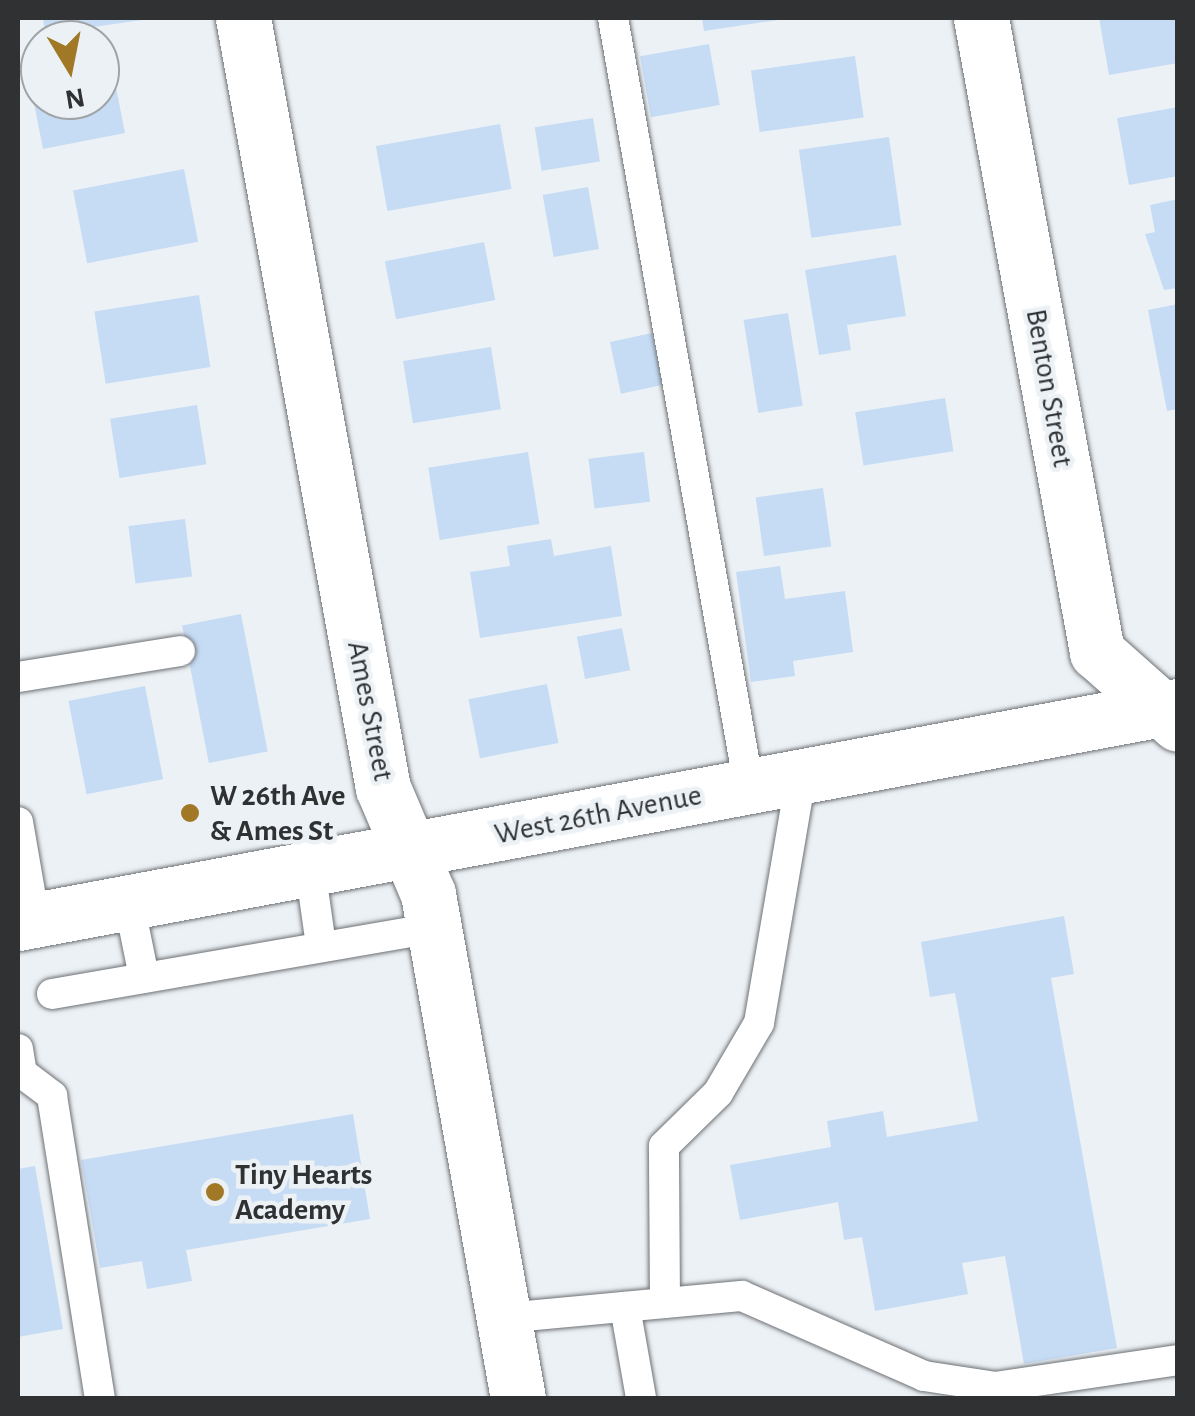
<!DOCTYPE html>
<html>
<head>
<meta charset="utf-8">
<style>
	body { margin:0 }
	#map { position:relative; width:1195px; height:1416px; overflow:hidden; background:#ecf1f5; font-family:"Alegreya Sans",sans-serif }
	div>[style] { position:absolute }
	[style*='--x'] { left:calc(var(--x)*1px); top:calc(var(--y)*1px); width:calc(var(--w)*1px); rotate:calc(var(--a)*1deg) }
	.building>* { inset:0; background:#c6dcf4; transform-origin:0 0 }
	.roads { filter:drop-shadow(0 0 2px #6d7175) drop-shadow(0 0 2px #6d7175) }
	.service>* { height:30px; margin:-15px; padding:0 15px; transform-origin:15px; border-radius:15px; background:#fff }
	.minor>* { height:55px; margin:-27.5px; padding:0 27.5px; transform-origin:27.5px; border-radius:27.5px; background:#fff }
	.tertiary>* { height:55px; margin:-27.5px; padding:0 27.5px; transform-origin:27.5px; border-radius:27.5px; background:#fff }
	.dots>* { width:28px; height:28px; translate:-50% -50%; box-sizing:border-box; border:5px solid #ecf1f5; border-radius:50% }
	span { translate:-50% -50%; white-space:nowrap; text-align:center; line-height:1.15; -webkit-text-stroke:9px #ecf1f5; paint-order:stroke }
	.street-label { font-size:30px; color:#2f3133 }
	.poi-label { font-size:30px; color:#2f3133; font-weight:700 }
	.left { translate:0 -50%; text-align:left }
	.frame { position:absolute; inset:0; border:20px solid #2f3133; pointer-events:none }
	.north { position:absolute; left:20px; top:20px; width:100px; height:100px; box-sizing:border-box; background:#ecf1f5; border:2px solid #a0a4a7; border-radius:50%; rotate:170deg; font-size:28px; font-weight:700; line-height:40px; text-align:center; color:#2f3133 }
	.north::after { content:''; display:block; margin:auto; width:35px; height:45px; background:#a07826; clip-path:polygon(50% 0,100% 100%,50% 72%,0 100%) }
</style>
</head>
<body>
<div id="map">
	<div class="building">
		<i style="clip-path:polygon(43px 18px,142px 18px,142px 20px,45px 34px)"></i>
		<i style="clip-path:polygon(702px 18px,778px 18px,778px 20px,704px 31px)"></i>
		<i style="clip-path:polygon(1099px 18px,1178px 18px,1178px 63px,1109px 75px)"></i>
		<i style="left:709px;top:44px;width:62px;height:70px;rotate:80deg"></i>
		<i style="clip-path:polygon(109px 52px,125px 133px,43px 149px,27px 68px,40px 65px,40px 100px,100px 100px,100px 54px)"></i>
		<i style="left:855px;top:56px;width:62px;height:105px;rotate:82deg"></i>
		<i style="clip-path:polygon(1178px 107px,1178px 176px,1129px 185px,1117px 118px)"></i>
		<i style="left:593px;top:118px;width:44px;height:59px;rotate:81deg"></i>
		<i style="left:500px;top:124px;width:66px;height:126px;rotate:80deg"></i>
		<i style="left:889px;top:137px;width:89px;height:91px;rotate:82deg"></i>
		<i style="left:184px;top:169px;width:74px;height:113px;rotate:79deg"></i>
		<i style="left:588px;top:187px;width:63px;height:46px;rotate:80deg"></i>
		<i style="clip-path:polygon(1178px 199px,1178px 288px,1164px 290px,1145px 234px,1155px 232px,1150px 205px)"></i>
		<i style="left:484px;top:242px;width:59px;height:101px;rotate:79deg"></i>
		<i style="clip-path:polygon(896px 255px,906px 316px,847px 325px,851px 350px,819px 355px,805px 270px)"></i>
		<i style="left:199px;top:295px;width:73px;height:106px;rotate:81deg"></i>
		<i style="clip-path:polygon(1178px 304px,1178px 409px,1167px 411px,1148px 310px)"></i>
		<i style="left:788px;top:313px;width:94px;height:45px;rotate:81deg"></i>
		<i style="left:652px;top:333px;width:53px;height:43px;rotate:78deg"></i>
		<i style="left:491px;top:347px;width:63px;height:89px;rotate:81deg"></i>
		<i style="left:945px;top:398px;width:54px;height:91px;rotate:81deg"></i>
		<i style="left:197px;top:405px;width:60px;height:88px;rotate:81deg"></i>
		<i style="left:528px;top:452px;width:73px;height:101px;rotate:81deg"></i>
		<i style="left:644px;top:452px;width:50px;height:56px;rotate:83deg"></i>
		<i style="left:823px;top:488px;width:59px;height:68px;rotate:82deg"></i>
		<i style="left:185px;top:519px;width:58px;height:57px;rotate:83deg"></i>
		<i style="clip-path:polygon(551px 539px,554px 556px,611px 546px,622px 616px,480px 638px,470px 572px,510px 566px,507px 546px)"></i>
		<i style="clip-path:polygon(780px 566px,785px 599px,845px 591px,853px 652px,793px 661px,795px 676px,751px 682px,736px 572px)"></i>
		<i style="left:241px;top:614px;width:140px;height:60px;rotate:79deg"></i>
		<i style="left:622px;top:628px;width:43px;height:46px;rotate:79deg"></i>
		<i style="left:547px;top:684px;width:60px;height:80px;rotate:79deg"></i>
		<i style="left:145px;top:686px;width:95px;height:78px;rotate:79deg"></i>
		<i style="clip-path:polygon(1064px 916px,1074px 974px,1051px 978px,1117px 1348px,1024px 1364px,1005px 1256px,962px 1263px,968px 1294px,875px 1311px,862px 1237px,844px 1240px,838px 1202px,740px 1220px,730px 1165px,831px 1147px,827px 1121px,883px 1111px,887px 1137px,978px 1121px,955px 993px,930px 997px,921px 942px)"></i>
		<i style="clip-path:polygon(353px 1114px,370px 1219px,186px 1250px,192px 1281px,147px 1289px,142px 1261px,100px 1268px,81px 1160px)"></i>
		<i style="clip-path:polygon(35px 1166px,63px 1329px,18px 1337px,18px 1169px)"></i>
	</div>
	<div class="roads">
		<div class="service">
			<i style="--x:613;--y:18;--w:781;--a:79.97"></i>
			<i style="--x:18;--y:677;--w:164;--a:-9.1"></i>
			<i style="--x:18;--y:822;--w:99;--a:80.2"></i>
			<i style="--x:310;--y:868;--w:78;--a:81.9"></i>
			<i style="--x:129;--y:903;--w:76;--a:78.5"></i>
			<i style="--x:52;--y:994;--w:389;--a:-9.8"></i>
			<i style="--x:18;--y:1049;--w:24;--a:81"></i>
			<i style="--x:22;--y:1073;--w:38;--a:37"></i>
			<i style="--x:52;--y:1096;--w:306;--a:81"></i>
			<i style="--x:665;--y:1303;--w:157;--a:-90.4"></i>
			<i style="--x:664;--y:1146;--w:76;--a:-44.5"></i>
			<i style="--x:718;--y:1093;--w:81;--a:-59.6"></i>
			<i style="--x:759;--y:1023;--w:250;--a:-80.3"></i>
			<i style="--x:625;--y:1307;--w:92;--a:80"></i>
			<i style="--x:504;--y:1318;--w:239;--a:-5.3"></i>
			<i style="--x:742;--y:1296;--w:199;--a:23.7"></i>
			<i style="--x:924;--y:1376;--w:73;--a:8.7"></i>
			<i style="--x:996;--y:1387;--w:184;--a:-8.4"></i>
		</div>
		<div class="minor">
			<i style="--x:243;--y:18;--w:783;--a:79.7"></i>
			<i style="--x:383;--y:788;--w:115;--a:67"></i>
			<i style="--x:428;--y:894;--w:512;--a:79.88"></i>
			<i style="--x:981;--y:18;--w:645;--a:79.63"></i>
			<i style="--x:1097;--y:652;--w:108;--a:41.6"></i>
		</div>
		<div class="tertiary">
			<i style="--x:18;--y:923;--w:1180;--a:-10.6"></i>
		</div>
	</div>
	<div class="dots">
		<i style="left:190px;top:813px;background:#a07826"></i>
		<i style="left:215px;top:1192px;background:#a07826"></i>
	</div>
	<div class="street-label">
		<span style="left:1049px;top:388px;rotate:80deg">Benton Street</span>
		<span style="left:370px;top:711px;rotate:79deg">Ames Street</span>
		<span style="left:598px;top:815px;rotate:-11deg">West 26th Avenue</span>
	</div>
	<div class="poi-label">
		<span class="left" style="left:210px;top:813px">W 26th Ave<br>&amp; Ames St</span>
		<span class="left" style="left:235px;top:1192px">Tiny Hearts<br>Academy</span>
	</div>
	<div class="frame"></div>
	<div class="north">N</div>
</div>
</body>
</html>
